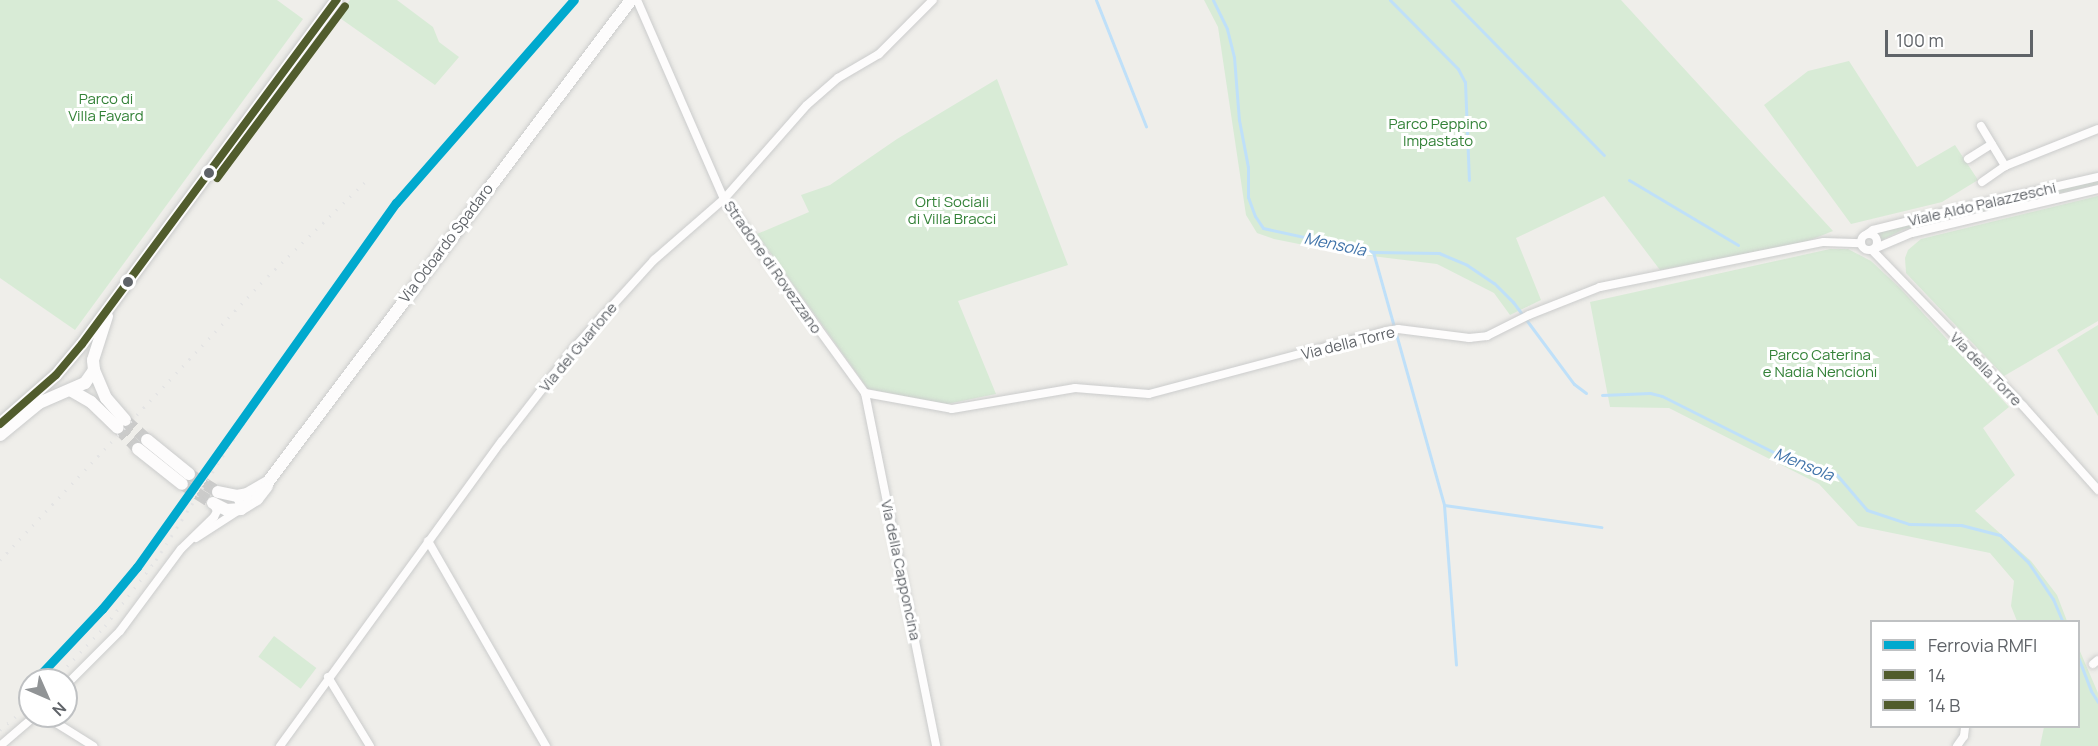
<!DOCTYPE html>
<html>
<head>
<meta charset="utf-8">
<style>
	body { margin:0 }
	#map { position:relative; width:2098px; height:746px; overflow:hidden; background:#efeeea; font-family:Manrope,sans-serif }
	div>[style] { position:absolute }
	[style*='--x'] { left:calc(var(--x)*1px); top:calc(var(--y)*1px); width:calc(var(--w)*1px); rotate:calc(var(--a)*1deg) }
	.green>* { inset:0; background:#d8ebd6; transform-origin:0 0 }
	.stream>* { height:3px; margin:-1.5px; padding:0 1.5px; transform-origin:1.5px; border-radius:1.5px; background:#bfe0f9 }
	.secondary-tunnel>* { height:12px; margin-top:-6px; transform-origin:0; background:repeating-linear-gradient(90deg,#cbcbca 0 12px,transparent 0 18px) }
	.roads { filter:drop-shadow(0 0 2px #cbcccc) drop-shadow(0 0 2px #cbcccc) }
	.street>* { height:8px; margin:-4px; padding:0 4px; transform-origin:4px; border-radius:4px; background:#fdfcfc }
	.street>.ring { margin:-4px; padding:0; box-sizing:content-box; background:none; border:8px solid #fdfcfc; border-radius:50% }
	.secondary>* { height:12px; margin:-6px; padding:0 6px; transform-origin:6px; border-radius:6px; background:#fdfcfc }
	.rail>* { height:3px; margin-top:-1.5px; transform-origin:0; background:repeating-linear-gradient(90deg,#e4e4e4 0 1.5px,transparent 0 9.5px) }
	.bus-1>* { height:8px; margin:-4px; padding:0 4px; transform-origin:4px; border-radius:4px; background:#515c2d }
	.bus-2>* { height:8px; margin:-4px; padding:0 4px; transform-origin:4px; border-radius:4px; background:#515c2d }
	.rail-1>* { height:9px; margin:-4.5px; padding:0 4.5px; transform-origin:4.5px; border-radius:4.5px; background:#00a9ce }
	.dots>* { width:16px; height:16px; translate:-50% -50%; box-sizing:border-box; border:3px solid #fff; border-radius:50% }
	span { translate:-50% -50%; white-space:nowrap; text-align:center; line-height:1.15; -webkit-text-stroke:6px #fff; paint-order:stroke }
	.park-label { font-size:15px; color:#348238 }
	.street-label { font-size:15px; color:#5f6368 }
	.water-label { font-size:16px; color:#4174aa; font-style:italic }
	.legend { position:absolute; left:1870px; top:620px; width:210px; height:108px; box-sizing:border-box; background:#fff; border:2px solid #bfc1c3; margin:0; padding:8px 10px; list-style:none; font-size:18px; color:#5f6368 }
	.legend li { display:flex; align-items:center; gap:12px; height:30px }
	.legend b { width:30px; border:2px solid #bfc1c3 }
	.north { position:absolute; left:18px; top:668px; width:60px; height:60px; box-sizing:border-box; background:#fff; border:2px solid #bfc1c3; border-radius:50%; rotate:135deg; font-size:16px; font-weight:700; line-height:24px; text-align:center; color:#5f6368 }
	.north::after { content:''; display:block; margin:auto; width:21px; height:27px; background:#919496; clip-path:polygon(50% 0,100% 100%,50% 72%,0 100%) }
	.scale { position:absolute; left:1885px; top:30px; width:148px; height:27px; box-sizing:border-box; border:3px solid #5f6368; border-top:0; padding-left:8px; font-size:18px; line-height:21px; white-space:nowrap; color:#5f6368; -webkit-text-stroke:4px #fff; paint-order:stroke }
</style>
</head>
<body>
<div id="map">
	<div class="green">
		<i style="clip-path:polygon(0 0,277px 0,303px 19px,75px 330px,0 278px)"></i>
		<i style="clip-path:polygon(350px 0,397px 0,433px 27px,439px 42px,459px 57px,435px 85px,337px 16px)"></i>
		<i style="clip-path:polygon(1204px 0,1621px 0,1833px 231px,1800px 244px,1660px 270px,1604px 196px,1516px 238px,1541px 300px,1510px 315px,1494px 293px,1437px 264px,1339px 252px,1274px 239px,1257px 233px,1246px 215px,1218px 27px)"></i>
		<i style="clip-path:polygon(1849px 61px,1917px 167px,1955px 145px,1978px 180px,1942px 202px,1851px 224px,1764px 105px,1808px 71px)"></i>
		<i style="clip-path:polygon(997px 79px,1068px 265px,958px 301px,996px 394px,947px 404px,868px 389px,757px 234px,809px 212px,801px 195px,830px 185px,897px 139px)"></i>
		<i style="clip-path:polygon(2098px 181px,2098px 184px,1904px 229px,1882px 240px,1878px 232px)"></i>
		<i style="clip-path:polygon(2098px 196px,2098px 321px,2004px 376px,1906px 273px,1905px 258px,1908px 250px,1921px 239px)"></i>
		<i style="clip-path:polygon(1830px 249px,1848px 249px,1871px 261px,1900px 288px,2009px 407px,1983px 428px,2015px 475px,1975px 511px,2031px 561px,2057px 595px,2067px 621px,2017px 621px,2011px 606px,2014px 581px,1990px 553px,1858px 526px,1819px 484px,1669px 408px,1610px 407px,1590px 302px)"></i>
		<i style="clip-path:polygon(2098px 325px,2098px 416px,2057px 350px)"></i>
		<i style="left:274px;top:636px;width:53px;height:26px;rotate:37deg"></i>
		<i style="clip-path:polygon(2079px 649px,2098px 693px,2098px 746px,2040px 746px,2044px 727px,2078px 726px)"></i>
	</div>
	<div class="stream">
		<i style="--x:1096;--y:0;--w:136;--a:68.4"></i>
		<i style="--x:1213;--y:0;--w:32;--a:64"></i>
		<i style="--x:1227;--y:29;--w:29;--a:76"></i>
		<i style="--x:1234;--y:57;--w:63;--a:85.5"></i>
		<i style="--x:1239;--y:120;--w:48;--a:79.2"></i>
		<i style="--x:1248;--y:167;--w:30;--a:90"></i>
		<i style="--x:1248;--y:197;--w:20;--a:70"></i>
		<i style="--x:1255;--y:216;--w:14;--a:56"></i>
		<i style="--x:1263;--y:228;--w:113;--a:12.3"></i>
		<i style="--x:1373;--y:252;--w:66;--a:0.9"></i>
		<i style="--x:1439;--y:253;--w:30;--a:23"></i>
		<i style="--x:1467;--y:265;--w:32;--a:34"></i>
		<i style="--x:1494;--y:283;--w:27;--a:45"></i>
		<i style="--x:1513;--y:302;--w:102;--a:53.4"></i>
		<i style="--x:1574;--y:384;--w:15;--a:37"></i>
		<i style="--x:1390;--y:0;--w:97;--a:45.4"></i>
		<i style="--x:1458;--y:69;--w:15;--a:62"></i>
		<i style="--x:1465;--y:82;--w:98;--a:87.7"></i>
		<i style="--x:1452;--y:0;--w:217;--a:45.6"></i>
		<i style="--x:1629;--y:180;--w:127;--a:30.8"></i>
		<i style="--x:1373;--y:252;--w:263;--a:74.3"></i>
		<i style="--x:1444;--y:505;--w:160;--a:85.7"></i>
		<i style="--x:1602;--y:395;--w:48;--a:-2.4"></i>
		<i style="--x:1650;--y:393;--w:12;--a:14"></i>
		<i style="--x:1662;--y:396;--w:156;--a:26.7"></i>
		<i style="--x:1801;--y:466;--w:28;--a:8"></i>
		<i style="--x:1829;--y:470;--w:9;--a:32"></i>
		<i style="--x:1837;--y:475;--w:46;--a:49.4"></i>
		<i style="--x:1867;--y:510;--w:44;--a:18.4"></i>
		<i style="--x:1909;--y:524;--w:52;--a:1.1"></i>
		<i style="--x:1961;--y:525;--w:40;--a:14.4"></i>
		<i style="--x:2000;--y:535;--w:39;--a:44"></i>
		<i style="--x:2028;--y:562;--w:45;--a:56"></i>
		<i style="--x:2053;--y:599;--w:25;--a:67"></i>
		<i style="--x:1444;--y:505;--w:159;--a:8"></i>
		<i style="--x:2078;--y:657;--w:36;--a:69"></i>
		<i style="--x:2091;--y:691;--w:13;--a:58"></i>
	</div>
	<div class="secondary-tunnel">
		<i style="--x:125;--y:420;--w:30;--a:42"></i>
		<i style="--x:118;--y:428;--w:29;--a:46"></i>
		<i style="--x:189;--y:474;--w:34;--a:32"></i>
		<i style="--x:182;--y:484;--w:36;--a:32"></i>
	</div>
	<div class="roads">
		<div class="street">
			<i style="--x:637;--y:0;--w:217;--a:66.4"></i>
			<i style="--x:724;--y:199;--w:240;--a:54"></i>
			<i style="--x:865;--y:393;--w:360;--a:78.6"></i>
			<i style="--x:1981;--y:126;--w:47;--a:59"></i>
			<i style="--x:1968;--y:159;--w:28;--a:-32"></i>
			<i style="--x:1982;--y:182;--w:28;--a:-35"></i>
			<i style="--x:2005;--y:166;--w:100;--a:-21.7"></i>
			<i class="ring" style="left:1861px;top:234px;width:8px;height:8px"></i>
			<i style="--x:1867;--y:234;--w:7;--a:-34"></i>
			<i style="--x:1873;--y:230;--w:78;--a:-14"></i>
			<i style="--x:1949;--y:211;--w:153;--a:-12.9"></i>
			<i style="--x:1876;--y:248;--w:39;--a:-23"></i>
			<i style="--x:1912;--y:233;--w:191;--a:-13.3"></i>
			<i style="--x:1872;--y:250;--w:217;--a:45.9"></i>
			<i style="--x:2023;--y:406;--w:113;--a:48.2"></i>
			<i style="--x:865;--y:393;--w:88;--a:10.4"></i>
			<i style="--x:952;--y:409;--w:125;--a:-9.7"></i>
			<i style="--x:1075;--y:388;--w:74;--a:4.6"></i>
			<i style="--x:1149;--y:394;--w:245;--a:-14.9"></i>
			<i style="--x:1386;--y:331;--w:12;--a:-9"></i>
			<i style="--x:1398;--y:329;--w:72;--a:7.2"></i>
			<i style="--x:1469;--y:338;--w:18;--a:-6"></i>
			<i style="--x:1487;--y:336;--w:47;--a:-26.6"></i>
			<i style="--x:1529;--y:315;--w:76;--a:-21.5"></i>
			<i style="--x:1600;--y:287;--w:228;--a:-11.4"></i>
			<i style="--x:1824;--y:242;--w:37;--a:2"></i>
			<i style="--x:196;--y:538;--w:54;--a:-32.8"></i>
			<i style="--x:241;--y:509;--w:14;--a:-107"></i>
			<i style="--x:428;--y:541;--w:237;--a:60.1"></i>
			<i style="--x:2093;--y:664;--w:6;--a:-39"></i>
			<i style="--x:328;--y:677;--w:81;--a:58.7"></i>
			<i style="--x:66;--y:685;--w:76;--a:-45"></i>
			<i style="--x:120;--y:631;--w:102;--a:-53.4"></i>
			<i style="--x:181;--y:549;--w:46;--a:-44.1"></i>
			<i style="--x:214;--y:517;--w:7;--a:-63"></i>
			<i style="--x:217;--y:511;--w:9;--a:-117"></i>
			<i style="--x:45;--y:716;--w:57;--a:32"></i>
			<i style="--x:0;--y:746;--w:46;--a:-40.6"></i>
			<i style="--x:280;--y:746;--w:377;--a:-54"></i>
			<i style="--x:502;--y:441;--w:119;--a:-52.2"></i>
			<i style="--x:575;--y:347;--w:118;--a:-47.8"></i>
			<i style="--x:654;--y:260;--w:93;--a:-41.1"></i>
			<i style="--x:724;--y:199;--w:125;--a:-48.6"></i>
			<i style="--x:807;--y:105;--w:41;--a:-41.1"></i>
			<i style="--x:838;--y:78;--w:48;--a:-30.3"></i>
			<i style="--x:879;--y:54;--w:76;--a:-45"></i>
			<i style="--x:1957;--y:746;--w:12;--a:-55"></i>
			<i style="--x:1964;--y:736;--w:8;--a:-83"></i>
		</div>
		<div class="secondary">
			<i style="--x:94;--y:370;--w:30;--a:67"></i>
			<i style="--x:106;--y:398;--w:29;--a:49"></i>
			<i style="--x:72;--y:391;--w:22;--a:30"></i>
			<i style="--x:91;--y:402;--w:37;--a:44"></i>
			<i style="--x:0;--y:424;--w:74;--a:-41.2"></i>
			<i style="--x:56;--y:375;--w:40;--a:-50"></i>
			<i style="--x:82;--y:344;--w:428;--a:-53.5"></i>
			<i style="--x:0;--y:435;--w:50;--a:-39.4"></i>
			<i style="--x:39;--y:403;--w:50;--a:-23.5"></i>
			<i style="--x:85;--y:383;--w:16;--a:-55"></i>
			<i style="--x:94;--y:370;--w:10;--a:-96"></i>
			<i style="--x:93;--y:360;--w:46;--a:-72.3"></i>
			<i style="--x:147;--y:440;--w:54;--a:39"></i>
			<i style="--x:138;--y:449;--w:56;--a:38.5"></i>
			<i style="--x:218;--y:492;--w:19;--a:12"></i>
			<i style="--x:237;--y:496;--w:10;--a:-11"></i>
			<i style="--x:247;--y:494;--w:24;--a:-30"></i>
			<i style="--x:268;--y:482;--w:603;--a:-53.02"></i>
			<i style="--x:213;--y:503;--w:16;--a:27"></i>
			<i style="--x:227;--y:510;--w:14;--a:-4"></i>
			<i style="--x:241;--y:509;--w:19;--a:-32"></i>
			<i style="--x:257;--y:499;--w:16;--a:-52"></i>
		</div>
	</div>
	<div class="rail">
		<i style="--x:0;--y:560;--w:390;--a:-46.7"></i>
		<i style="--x:268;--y:276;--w:138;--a:-44.1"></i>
		<i style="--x:54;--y:680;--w:74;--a:-46.6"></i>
		<i style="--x:105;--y:626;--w:83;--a:-52.3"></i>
		<i style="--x:156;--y:560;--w:226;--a:-57.3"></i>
		<i style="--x:0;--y:730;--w:40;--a:-41"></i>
	</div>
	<div class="bus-1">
		<i style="--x:0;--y:424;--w:74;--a:-41.2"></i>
		<i style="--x:56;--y:375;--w:40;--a:-50"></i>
		<i style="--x:82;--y:344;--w:428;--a:-53.5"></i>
	</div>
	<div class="bus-2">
		<i style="--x:217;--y:178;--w:214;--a:-53.3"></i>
	</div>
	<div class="rail-1">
		<i style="--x:35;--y:680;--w:98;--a:-46.7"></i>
		<i style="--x:102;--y:609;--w:55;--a:-50.2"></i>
		<i style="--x:137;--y:567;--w:447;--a:-54.6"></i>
		<i style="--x:396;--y:203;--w:270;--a:-48.8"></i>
	</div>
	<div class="dots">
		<i style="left:209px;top:173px;background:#5f6368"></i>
		<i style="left:128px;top:282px;background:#5f6368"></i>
	</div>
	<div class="park-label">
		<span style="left:106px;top:107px">Parco di<br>Villa Favard</span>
		<span style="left:1438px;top:132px">Parco Peppino<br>Impastato</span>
		<span style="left:952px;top:210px">Orti Sociali<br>di Villa Bracci</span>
		<span style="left:1820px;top:363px">Parco Caterina<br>e Nadia Nencioni</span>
	</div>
	<div class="street-label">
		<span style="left:1982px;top:204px;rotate:-13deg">Viale Aldo Palazzeschi</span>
		<span style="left:446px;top:243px;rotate:-53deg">Via Odoardo Spadaro</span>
		<span style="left:773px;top:267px;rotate:55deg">Stradone di Rovezzano</span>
		<span style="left:1348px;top:343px;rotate:-14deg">Via della Torre</span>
		<span style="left:578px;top:347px;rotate:-50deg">Via del Guarlone</span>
		<span style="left:1986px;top:369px;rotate:46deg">Via della Torre</span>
		<span style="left:901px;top:570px;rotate:78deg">Via della Capponcina</span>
	</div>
	<div class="water-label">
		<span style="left:1335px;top:244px;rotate:12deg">Mensola</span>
		<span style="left:1804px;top:464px;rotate:22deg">Mensola</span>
	</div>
	<ul class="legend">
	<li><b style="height:8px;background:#00a9ce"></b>Ferrovia RMFI</li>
	<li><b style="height:8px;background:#515c2d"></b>14</li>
	<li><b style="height:8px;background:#515c2d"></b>14 B</li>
	</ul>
	<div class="north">N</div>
	<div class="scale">100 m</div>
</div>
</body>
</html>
